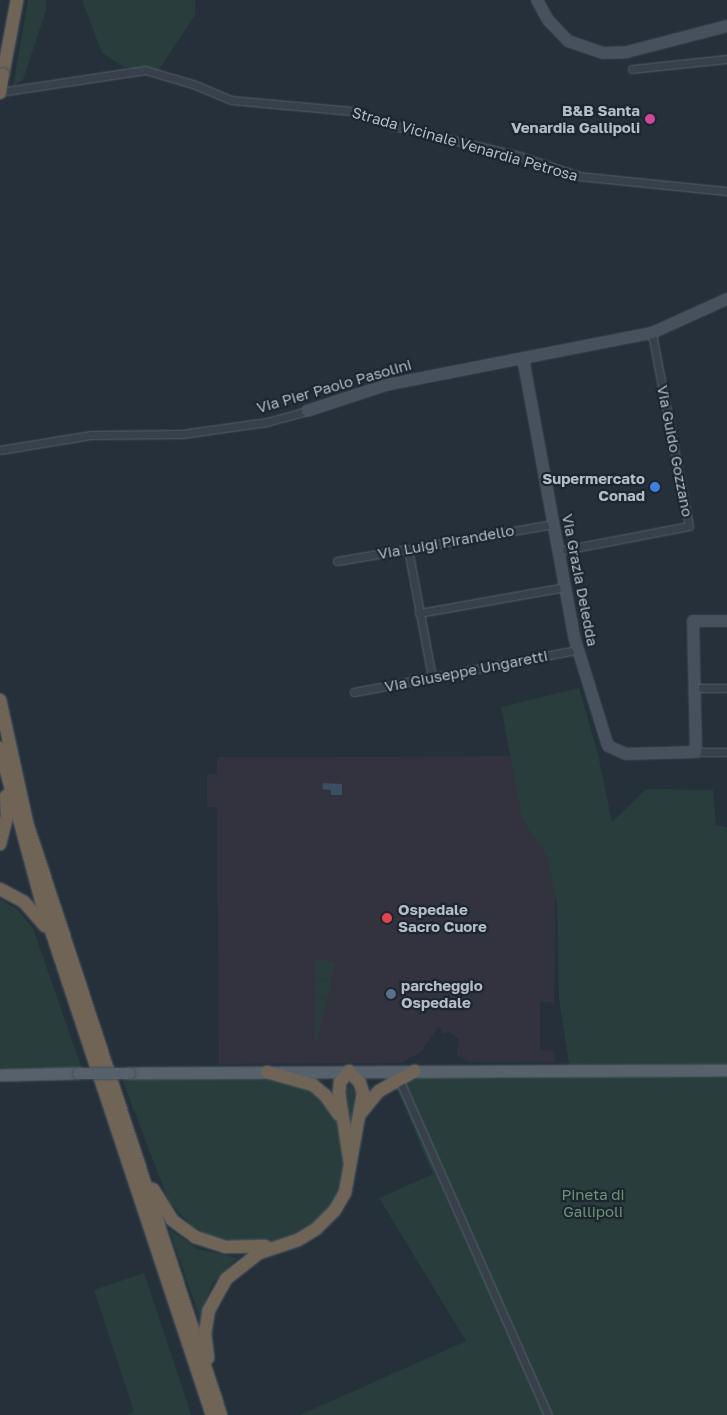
<!DOCTYPE html>
<html>
<head>
<meta charset="utf-8">
<style>
	body { margin:0 }
	#map { position:relative; width:727px; height:1415px; overflow:hidden; background:#25303a; font-family:"Golos Text",sans-serif }
	div>[style] { position:absolute }
	[style*='--x'] { left:calc(var(--x)*1px); top:calc(var(--y)*1px); width:calc(var(--w)*1px); rotate:calc(var(--a)*1deg) }
	.medical>* { inset:0; background:#33333f }
	.green>* { inset:0; background:#283d3c }
	.water>* { inset:0; background:#3b4f62 }
	.roads { filter:drop-shadow(0 0 1px #565f69) drop-shadow(0 0 1px #565f69) }
	.street>* { height:7px; margin:-3.5px; padding:0 3.5px; transform-origin:3.5px; border-radius:3.5px; background:#38414b }
	.secondary>* { height:10px; margin:-5px; padding:0 5px; transform-origin:5px; border-radius:5px; background:#47515d }
	.primary>* { height:11px; margin:-5.5px; padding:0 5.5px; transform-origin:5.5px; border-radius:5.5px; background:#56616b }
	.highway>* { height:12px; margin:-6px; padding:0 6px; transform-origin:6px; border-radius:6px; background:#706456 }
	.bridges { filter:drop-shadow(0 0 1px #444d57) drop-shadow(0 0 1px #444d57) }
	.primary-bridge>* { height:11px; margin:-5.5px; padding:0 5.5px; transform-origin:5.5px; border-radius:5.5px; background:#56616b }
	.highway-bridge>* { height:12px; margin:-6px; padding:0 6px; transform-origin:6px; border-radius:6px; background:#706456 }
	.dots>* { width:14px; height:14px; translate:-50% -50%; box-sizing:border-box; border:2px solid #1d2630; border-radius:50% }
	span { translate:-50% -50%; white-space:nowrap; text-align:center; line-height:1.15; -webkit-text-stroke:4.5px #1d2630; paint-order:stroke }
	.poi-label { font-size:15px; color:#b4bcc6; font-weight:700 }
	.right { translate:-100% -50%; text-align:right }
	.left { translate:0 -50%; text-align:left }
	.street-label { font-size:15px; color:#b4bcc6 }
	.park-label { font-size:15px; color:#6d9572 }
</style>
</head>
<body>
<div id="map">
	<div class="medical">
		<i style="clip-path:polygon(557px 756px,554px 1003px,540px 1001px,540px 1050px,555px 1051px,555px 1062px,467px 1062px,457px 1055px,459px 1039px,449px 1032px,444px 1034px,438px 1027px,422px 1051px,402px 1063px,219px 1064px,217px 807px,207px 807px,207px 774px,217px 774px,217px 757px)"></i>
	</div>
	<div class="green">
		<i style="clip-path:polygon(28px 0,46px 0,46px 10px,23px 80px,13px 86px)"></i>
		<i style="clip-path:polygon(82px 0,195px 0,195px 15px,158px 71px,124px 67px,102px 53px)"></i>
		<i style="clip-path:polygon(579px 688px,598px 754px,612px 822px,646px 789px,713px 790px,716px 825px,727px 827px,727px 1415px,300px 1415px,466px 1341px,379px 1198px,433px 1174px,395px 1085px,428px 1076px,550px 1076px,569px 1064px,559px 999px,557px 905px,548px 858px,522px 819px,501px 707px)"></i>
		<i style="clip-path:polygon(0 899px,18px 910px,33px 928px,82px 1069px,0 1070px)"></i>
		<i style="clip-path:polygon(318px 959px,335px 963px,331px 981px,315px 978px,315px 960px)"></i>
		<i style="clip-path:polygon(315px 979px,331px 982px,327px 998px,315px 996px)"></i>
		<i style="clip-path:polygon(315px 997px,327px 1000px,317px 1042px,315px 1041px)"></i>
		<i style="clip-path:polygon(268px 1077px,287px 1079px,317px 1093px,340px 1124px,346px 1148px,343px 1182px,336px 1202px,309px 1227px,278px 1240px,248px 1245px,208px 1235px,192px 1226px,169px 1202px,122px 1079px)"></i>
		<i style="clip-path:polygon(350px 1084px,355px 1092px,351px 1122px,346px 1089px)"></i>
		<i style="clip-path:polygon(169px 1229px,198px 1249px,237px 1258px,212px 1284px,200px 1319px)"></i>
		<i style="clip-path:polygon(144px 1273px,185px 1396px,191px 1415px,126px 1415px,134px 1412px,94px 1290px)"></i>
	</div>
	<div class="water">
		<i style="clip-path:polygon(323px 783px,342px 784px,342px 795px,331px 795px,331px 790px,322px 789px)"></i>
	</div>
	<div class="roads">
		<div class="street">
			<i style="--x:632;--y:69;--w:96;--a:-6"></i>
			<i style="--x:0;--y:92;--w:147;--a:-8.6"></i>
			<i style="--x:145;--y:70;--w:50;--a:16.3"></i>
			<i style="--x:193;--y:84;--w:41;--a:22.8"></i>
			<i style="--x:231;--y:100;--w:121;--a:5.2"></i>
			<i style="--x:352;--y:111;--w:45;--a:19.7"></i>
			<i style="--x:394;--y:126;--w:130;--a:13.4"></i>
			<i style="--x:520;--y:156;--w:62;--a:18.7"></i>
			<i style="--x:579;--y:176;--w:149;--a:5.8"></i>
			<i style="--x:0;--y:450;--w:92;--a:-9.4"></i>
			<i style="--x:91;--y:435;--w:91;--a:-0.6"></i>
			<i style="--x:182;--y:434;--w:86;--a:-8"></i>
			<i style="--x:267;--y:422;--w:41;--a:-15.4"></i>
			<i style="--x:408;--y:549;--w:130;--a:79.4"></i>
			<i style="--x:559;--y:551;--w:132;--a:-10.9"></i>
			<i style="--x:689;--y:526;--w:197;--a:-100.9"></i>
			<i style="--x:337;--y:561;--w:220;--a:-9.7"></i>
			<i style="--x:419;--y:613;--w:148;--a:-10.1"></i>
			<i style="--x:695;--y:688;--w:32;--a:0"></i>
			<i style="--x:354;--y:692;--w:227;--a:-10.7"></i>
			<i style="--x:696;--y:752;--w:31;--a:0"></i>
			<i style="--x:399;--y:1079;--w:368;--a:66.1"></i>
		</div>
		<div class="secondary">
			<i style="--x:537;--y:0;--w:23;--a:61"></i>
			<i style="--x:548;--y:20;--w:29;--a:46"></i>
			<i style="--x:568;--y:41;--w:37;--a:19"></i>
			<i style="--x:603;--y:53;--w:24;--a:-2"></i>
			<i style="--x:627;--y:52;--w:103;--a:-14.6"></i>
			<i style="--x:523;--y:358;--w:287;--a:79.6"></i>
			<i style="--x:575;--y:640;--w:111;--a:72.7"></i>
			<i style="--x:608;--y:746;--w:20;--a:24"></i>
			<i style="--x:626;--y:754;--w:70;--a:-1.6"></i>
			<i style="--x:696;--y:752;--w:131;--a:-91.3"></i>
			<i style="--x:693;--y:621;--w:34;--a:0"></i>
			<i style="--x:307;--y:411;--w:83;--a:-18.2"></i>
			<i style="--x:386;--y:385;--w:271;--a:-11.1"></i>
			<i style="--x:652;--y:333;--w:82;--a:-24.4"></i>
		</div>
		<div class="primary">
			<i style="--x:129;--y:1073;--w:598;--a:-0.29"></i>
			<i style="--x:0;--y:1075;--w:78;--a:-1.5"></i>
		</div>
		<div class="highway">
			<i style="--x:3;--y:74;--w:75;--a:-79.3"></i>
			<i style="--x:0;--y:700;--w:126;--a:77.6"></i>
			<i style="--x:27;--y:823;--w:623;--a:71.86"></i>
			<i style="--x:0;--y:748;--w:157;--a:74.9"></i>
			<i style="--x:41;--y:900;--w:543;--a:71.63"></i>
			<i style="--x:0;--y:844;--w:30;--a:-76"></i>
			<i style="--x:7;--y:815;--w:19;--a:-93"></i>
			<i style="--x:0;--y:889;--w:27;--a:28"></i>
			<i style="--x:24;--y:902;--w:32;--a:49"></i>
			<i style="--x:267;--y:1072;--w:48;--a:15.8"></i>
			<i style="--x:313;--y:1085;--w:16;--a:40"></i>
			<i style="--x:325;--y:1095;--w:24;--a:55"></i>
			<i style="--x:361;--y:1113;--w:28;--a:-51"></i>
			<i style="--x:379;--y:1091;--w:41;--a:-29.1"></i>
			<i style="--x:153;--y:1189;--w:36;--a:58"></i>
			<i style="--x:172;--y:1220;--w:29;--a:36"></i>
			<i style="--x:195;--y:1237;--w:32;--a:18"></i>
			<i style="--x:225;--y:1247;--w:40;--a:-1.4"></i>
			<i style="--x:208;--y:1358;--w:24;--a:-97"></i>
			<i style="--x:205;--y:1334;--w:24;--a:-81"></i>
			<i style="--x:209;--y:1310;--w:35;--a:-61"></i>
			<i style="--x:226;--y:1279;--w:42;--a:-38.2"></i>
			<i style="--x:259;--y:1253;--w:41;--a:-18.4"></i>
			<i style="--x:298;--y:1240;--w:21;--a:-31"></i>
			<i style="--x:316;--y:1229;--w:27;--a:-45"></i>
			<i style="--x:335;--y:1210;--w:20;--a:-60"></i>
			<i style="--x:345;--y:1193;--w:102;--a:-79.8"></i>
			<i style="--x:363;--y:1093;--w:10;--a:-107"></i>
			<i style="--x:360;--y:1083;--w:16;--a:-133"></i>
			<i style="--x:349;--y:1071;--w:14;--a:129"></i>
			<i style="--x:340;--y:1082;--w:11;--a:95"></i>
			<i style="--x:339;--y:1093;--w:71;--a:81.1"></i>
		</div>
	</div>
	<div class="bridges">
		<div class="primary-bridge">
			<i style="--x:78;--y:1073;--w:51;--a:0"></i>
		</div>
		<div class="highway-bridge">
			<i style="--x:0;--y:93;--w:19;--a:-81"></i>
		</div>
	</div>
	<div class="dots">
		<i style="left:650px;top:119px;background:#d1479c"></i>
		<i style="left:655px;top:487px;background:#3f7fe0"></i>
		<i style="left:387px;top:918px;background:#e0444e"></i>
		<i style="left:391px;top:994px;background:#5c6f8a"></i>
	</div>
	<div class="poi-label">
		<span class="right" style="left:640px;top:119px">B&amp;B Santa<br>Venardia Gallipoli</span>
		<span class="right" style="left:645px;top:487px">Supermercato<br>Conad</span>
		<span class="left" style="left:398px;top:918px">Ospedale<br>Sacro Cuore</span>
		<span class="left" style="left:401px;top:994px">parcheggio<br>Ospedale</span>
	</div>
	<div class="street-label">
		<span style="left:465px;top:144px;rotate:16deg">Strada Vicinale Venardia Petrosa</span>
		<span style="left:334px;top:386px;rotate:-16deg">Via Pier Paolo Pasolini</span>
		<span style="left:675px;top:451px;rotate:79deg">Via Guido Gozzano</span>
		<span style="left:446px;top:542px;rotate:-10deg">Via Luigi Pirandello</span>
		<span style="left:580px;top:580px;rotate:79deg">Via Grazia Deledda</span>
		<span style="left:466px;top:671px;rotate:-11deg">Via Giuseppe Ungaretti</span>
	</div>
	<div class="park-label">
		<span style="left:593px;top:1203px">Pineta di<br>Gallipoli</span>
	</div>
</div>
</body>
</html>
